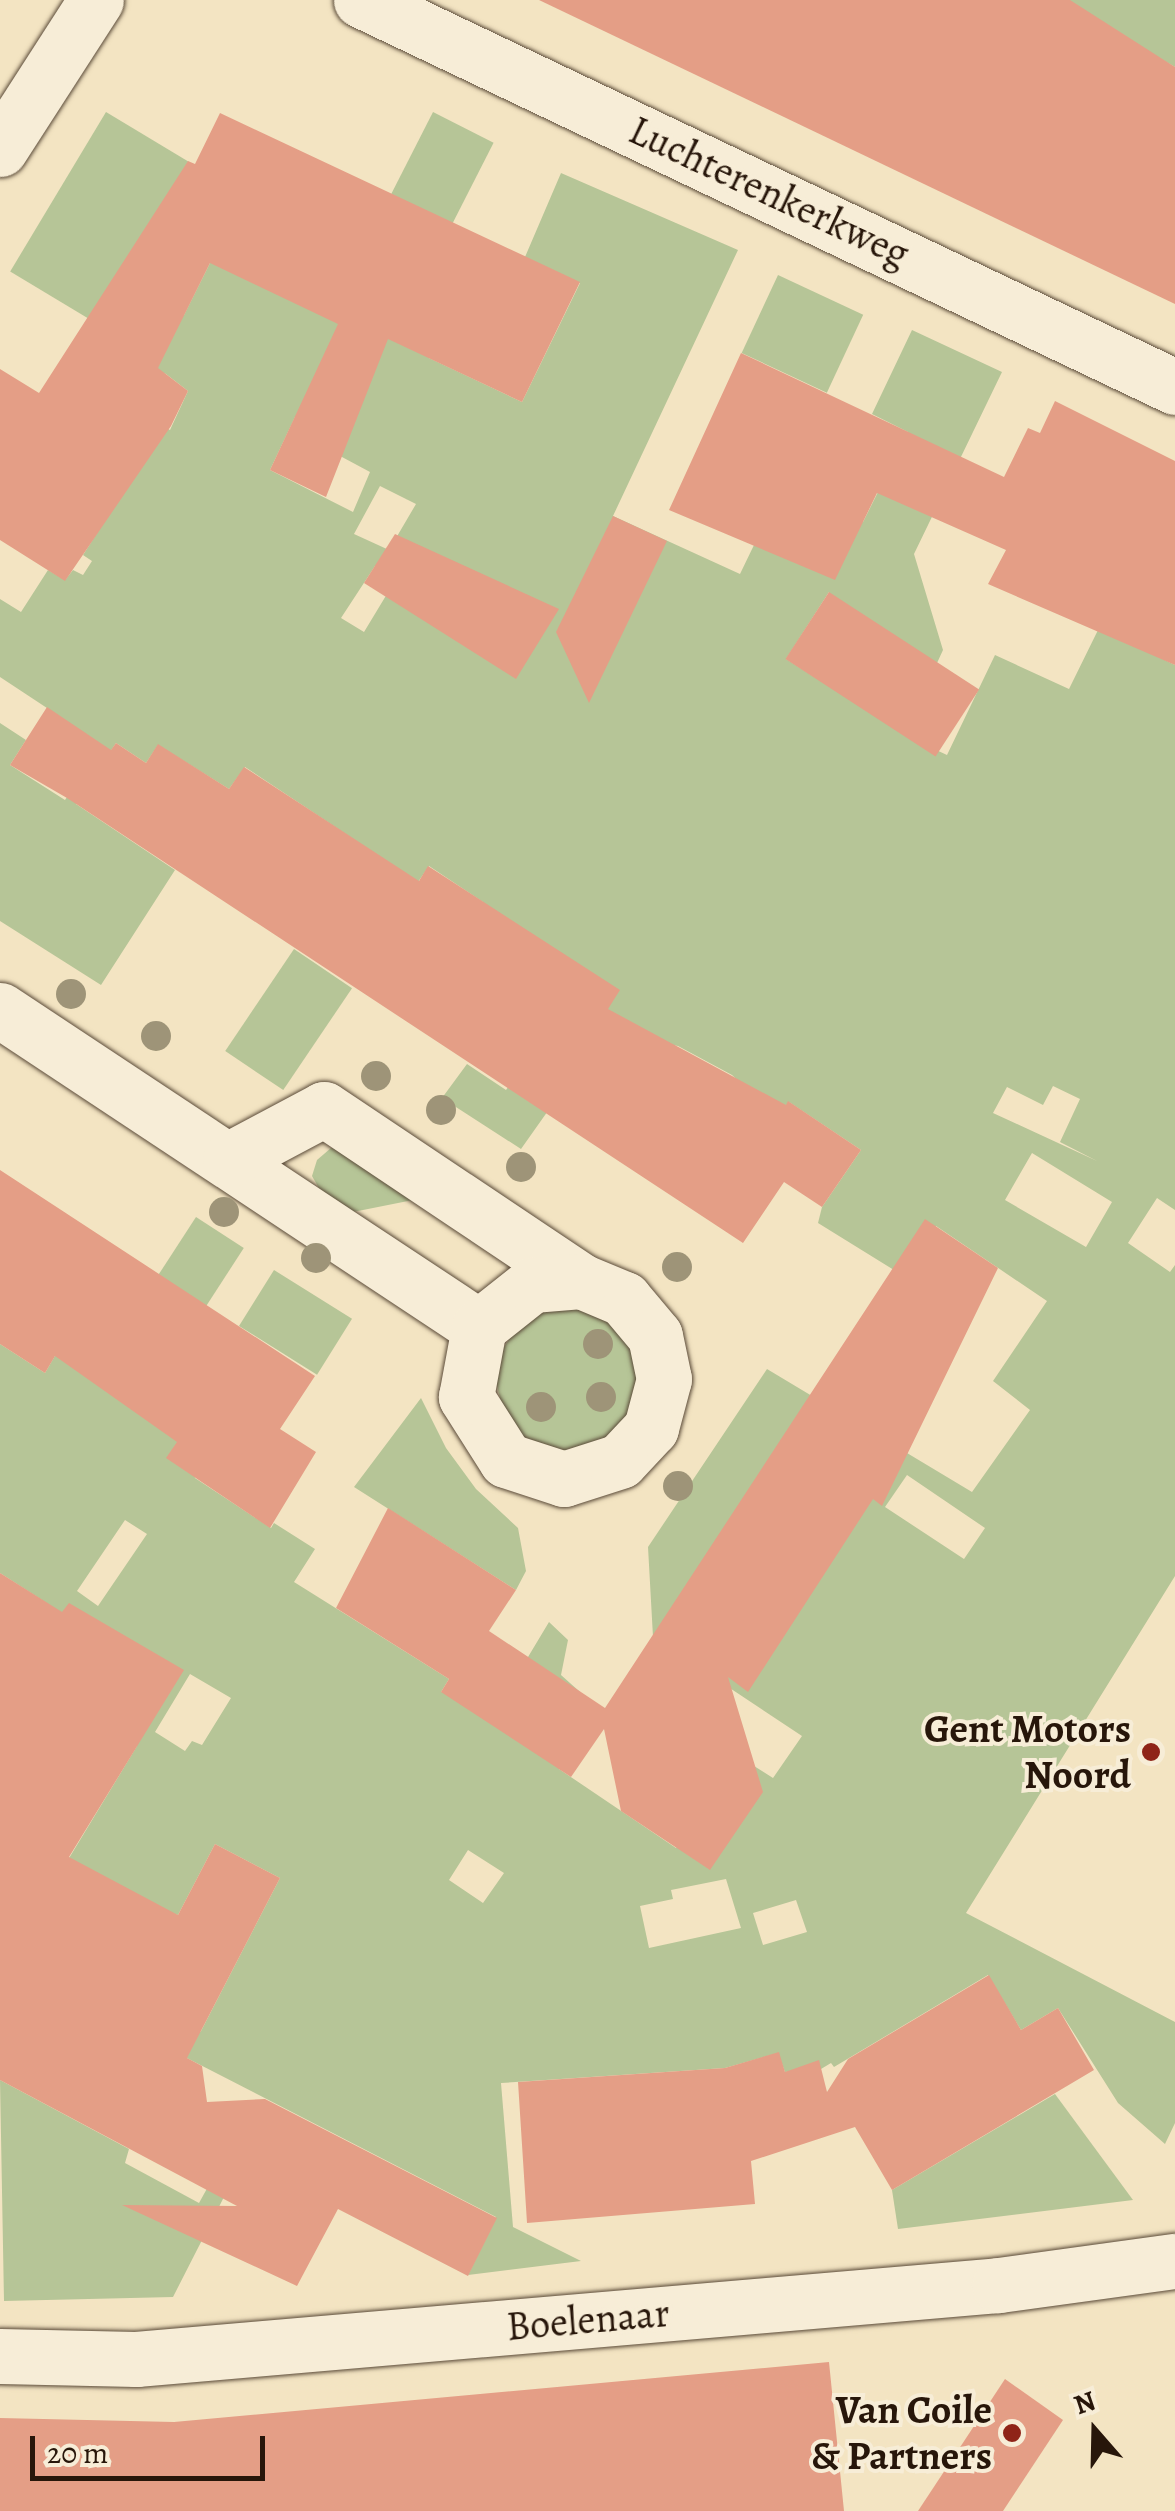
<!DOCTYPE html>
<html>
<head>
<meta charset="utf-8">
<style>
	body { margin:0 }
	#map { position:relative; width:1175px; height:2511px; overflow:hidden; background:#f3e4c2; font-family:Alegreya,serif }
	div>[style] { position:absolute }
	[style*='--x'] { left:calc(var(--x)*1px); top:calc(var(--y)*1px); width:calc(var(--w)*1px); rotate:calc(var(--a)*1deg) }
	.green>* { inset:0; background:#b6c597; transform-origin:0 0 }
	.building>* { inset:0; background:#e49e86; transform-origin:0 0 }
	.roads { filter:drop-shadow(0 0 2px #5a4a38) drop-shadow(0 0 2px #5a4a38) }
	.minor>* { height:55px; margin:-27.5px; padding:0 27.5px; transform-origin:27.5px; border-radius:27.5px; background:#f7edd7 }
	.trees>* { width:30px; height:30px; margin:-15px; border-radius:50%; background:#9e9478 }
	.dots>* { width:28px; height:28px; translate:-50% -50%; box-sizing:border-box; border:5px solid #f7edd7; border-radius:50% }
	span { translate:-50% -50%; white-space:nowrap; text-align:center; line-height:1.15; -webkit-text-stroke:8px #f7edd7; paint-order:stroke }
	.street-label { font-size:40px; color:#27160a }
	.poi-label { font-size:40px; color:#27160a; font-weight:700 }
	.right { translate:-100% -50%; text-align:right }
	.north { position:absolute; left:1045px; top:2381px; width:100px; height:100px; -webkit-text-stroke:8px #f7edd7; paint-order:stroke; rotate:340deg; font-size:28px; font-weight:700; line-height:40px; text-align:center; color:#27160a }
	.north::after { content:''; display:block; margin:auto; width:35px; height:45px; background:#27160a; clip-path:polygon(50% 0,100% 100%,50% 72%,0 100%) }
	.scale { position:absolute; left:30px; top:2436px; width:235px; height:45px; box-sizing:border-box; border:5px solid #27160a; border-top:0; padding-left:12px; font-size:30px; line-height:35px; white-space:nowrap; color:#27160a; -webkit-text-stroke:8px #f7edd7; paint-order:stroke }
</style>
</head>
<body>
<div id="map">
	<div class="green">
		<i style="clip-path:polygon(1059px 0,1175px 0,1175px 67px)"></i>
		<i style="left:106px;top:112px;width:96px;height:186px;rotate:31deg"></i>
		<i style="left:433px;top:112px;width:68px;height:92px;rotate:27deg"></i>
		<i style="clip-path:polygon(evenodd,561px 173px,738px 250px,613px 516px,740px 574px,754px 545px,863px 522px,908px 432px,872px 414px,912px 330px,1002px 372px,914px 554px,943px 650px,904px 735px,947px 755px,995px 655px,1069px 689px,1099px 628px,1175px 665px,1175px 1210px,1157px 1198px,1128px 1243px,1170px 1272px,1175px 1265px,1175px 1576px,966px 1913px,1175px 2022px,1175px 2123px,1165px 2144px,1118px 2103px,1058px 2008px,1021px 2030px,988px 1975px,834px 2067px,831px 2063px,821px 2069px,785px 2072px,778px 2053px,725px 2068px,501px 2083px,513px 2227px,581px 2261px,468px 2275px,496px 2217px,179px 2054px,201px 2031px,280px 1878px,215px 1844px,178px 1915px,57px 1878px,137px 1746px,42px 1600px,0 1573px,0 1344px,45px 1373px,67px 1335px,183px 1412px,195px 1478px,271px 1528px,274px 1523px,315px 1549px,294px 1582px,449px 1679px,441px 1692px,528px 1657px,549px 1622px,568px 1640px,561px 1675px,598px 1708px,559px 1769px,676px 1848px,738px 1756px,773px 1778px,802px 1736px,653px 1637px,648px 1547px,767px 1369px,972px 1492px,1030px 1410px,993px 1381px,1047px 1301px,936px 1226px,902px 1275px,818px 1223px,822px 1207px,861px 1150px,789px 1102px,778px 1118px,732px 1075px,678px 1046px,603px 1033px,521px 1149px,442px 1098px,467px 1064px,506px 1090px,547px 1031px,483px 902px,429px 866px,418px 882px,245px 767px,229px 789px,158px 745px,146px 763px,116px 743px,76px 804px,175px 870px,101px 985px,0 921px,0 723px,26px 740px,10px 765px,65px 800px,97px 751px,50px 710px,0 677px,0 599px,21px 612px,48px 570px,65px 580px,73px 570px,83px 575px,92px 561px,83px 555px,113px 508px,152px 419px,170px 430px,188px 391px,166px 374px,130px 360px,184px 315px,229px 225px,451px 310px,429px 358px,522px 402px,580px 283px,525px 257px,561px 173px,295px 417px,342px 457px,370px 472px,353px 512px,270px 470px,295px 417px,561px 173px,380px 486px,416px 504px,389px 550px,354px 534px,380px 486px,561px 173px,375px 566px,387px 594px,364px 632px,341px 618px,375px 566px,561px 173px,829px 592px,820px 679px,819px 680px,786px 659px,829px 592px,561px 173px,1053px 1086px,1080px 1099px,1060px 1142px,1097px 1161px,993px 1113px,1007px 1087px,1043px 1105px,1053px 1086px,561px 173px,1032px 1153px,1112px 1202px,1086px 1247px,1005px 1200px,1032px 1153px,561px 173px,907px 1475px,985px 1528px,964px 1559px,885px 1507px,907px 1475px,561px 173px,125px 1520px,147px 1534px,98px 1606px,77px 1591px,125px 1520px,561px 173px,190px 1674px,231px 1698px,202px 1745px,192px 1741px,185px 1751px,155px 1732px,190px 1674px,561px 173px,468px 1850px,504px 1873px,483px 1903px,449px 1880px,468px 1850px,561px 173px,726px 1879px,741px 1928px,649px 1948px,640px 1906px,673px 1899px,671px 1890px,726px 1879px,561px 173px,796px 1900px,807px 1932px,763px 1945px,753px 1913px,796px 1900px)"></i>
		<i style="left:778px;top:275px;width:94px;height:86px;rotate:25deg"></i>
		<i style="left:294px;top:949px;width:70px;height:123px;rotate:34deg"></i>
		<i style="clip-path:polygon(331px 1148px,348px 1149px,423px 1198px,353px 1212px,320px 1190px,312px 1176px,317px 1160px)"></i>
		<i style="left:196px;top:1217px;width:57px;height:69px;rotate:33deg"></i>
		<i style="left:274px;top:1270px;width:92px;height:66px;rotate:32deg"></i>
		<i style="clip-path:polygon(581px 1302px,634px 1337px,642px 1399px,607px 1444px,550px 1458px,506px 1422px,492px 1366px,524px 1316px)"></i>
		<i style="clip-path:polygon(421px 1398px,446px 1448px,476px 1489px,518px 1528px,526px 1571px,516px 1590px,354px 1487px)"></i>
		<i style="clip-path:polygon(0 2080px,129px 2149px,125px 2163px,199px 2203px,235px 2138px,225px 2195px,173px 2297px,4px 2301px)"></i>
		<i style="clip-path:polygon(1055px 2094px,1133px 2200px,898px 2229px,892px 2190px)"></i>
	</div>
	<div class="building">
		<i style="clip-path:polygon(539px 0,1070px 0,1175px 67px,1175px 304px)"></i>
		<i style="clip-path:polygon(220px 113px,580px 282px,522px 402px,388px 339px,326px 497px,270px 470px,338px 324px,210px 263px,158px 368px,188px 391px,171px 426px,65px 581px,0 540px,0 369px,39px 393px,188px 161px,195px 164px)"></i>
		<i style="clip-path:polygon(741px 353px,1004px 477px,1028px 428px,1040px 433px,1055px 401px,1175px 461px,1175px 665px,988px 584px,1006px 550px,877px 493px,835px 580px,669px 510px)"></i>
		<i style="clip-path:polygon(613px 516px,667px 541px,589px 703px,556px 632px)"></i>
		<i style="clip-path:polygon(395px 534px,559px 609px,516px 679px,364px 583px)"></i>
		<i style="left:829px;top:592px;width:179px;height:80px;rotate:33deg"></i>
		<i style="clip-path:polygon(47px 707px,111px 750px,116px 743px,146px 763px,158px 744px,229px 789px,244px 767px,419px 881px,428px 866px,620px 990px,608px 1009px,786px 1105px,788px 1101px,861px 1150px,822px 1207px,784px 1182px,743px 1243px,67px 798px,10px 765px)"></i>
		<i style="clip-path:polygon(0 1170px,315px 1376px,280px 1429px,316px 1452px,270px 1528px,166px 1458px,177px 1442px,55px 1356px,45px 1373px,0 1344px)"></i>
		<i style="clip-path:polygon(925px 1219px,998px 1268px,882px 1506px,873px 1499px,748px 1692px,728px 1677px,763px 1792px,710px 1870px,621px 1811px,604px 1729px,571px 1777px,441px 1692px,449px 1679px,336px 1608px,388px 1508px,516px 1590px,489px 1631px,605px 1708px)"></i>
		<i style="clip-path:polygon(0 1573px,62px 1612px,69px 1603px,184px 1670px,69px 1857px,178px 1915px,215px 1844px,280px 1878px,187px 2058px,202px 2066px,207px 2102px,265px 2099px,497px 2218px,468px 2276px,338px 2209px,297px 2286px,122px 2205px,237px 2206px,0 2080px)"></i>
		<i style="clip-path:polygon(989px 1975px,1021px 2030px,1058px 2008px,1094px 2070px,892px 2190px,855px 2127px,751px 2161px,755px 2204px,527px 2223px,518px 2082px,725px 2068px,779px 2052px,785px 2072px,819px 2060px,827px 2092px,848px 2059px)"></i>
		<i style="clip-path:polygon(829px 2362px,844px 2511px,0 2511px,0 2418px,174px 2422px)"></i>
		<i style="clip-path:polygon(1005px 2379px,1063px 2420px,1003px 2511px,918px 2511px)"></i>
	</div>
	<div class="roads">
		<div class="minor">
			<i style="--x:361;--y:0;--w:901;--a:25.43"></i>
			<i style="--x:0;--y:149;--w:177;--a:-57.2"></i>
			<i style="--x:0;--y:1010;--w:574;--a:33.5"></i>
			<i style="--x:230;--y:1159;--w:106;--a:-28"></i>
			<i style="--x:324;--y:1109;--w:309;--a:33.8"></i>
			<i style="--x:581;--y:1281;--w:47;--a:22.7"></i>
			<i style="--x:624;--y:1299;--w:48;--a:50"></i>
			<i style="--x:655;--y:1336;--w:44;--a:78.2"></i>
			<i style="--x:664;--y:1379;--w:51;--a:104.9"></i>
			<i style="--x:651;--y:1428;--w:45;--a:133.2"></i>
			<i style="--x:620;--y:1461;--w:59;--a:162.2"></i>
			<i style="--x:564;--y:1479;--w:61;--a:-161.9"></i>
			<i style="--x:506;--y:1460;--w:75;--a:-122.4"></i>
			<i style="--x:466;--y:1397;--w:71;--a:-79.5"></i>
			<i style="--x:479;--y:1327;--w:68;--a:-38.4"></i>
			<i style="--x:532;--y:1285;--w:49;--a:-4.7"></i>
			<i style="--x:0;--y:2356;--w:136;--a:1.3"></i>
			<i style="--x:136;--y:2359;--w:866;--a:-4.9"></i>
			<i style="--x:999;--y:2285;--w:178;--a:-7.8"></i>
		</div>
	</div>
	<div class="trees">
		<i style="left:71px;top:994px"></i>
		<i style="left:156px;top:1036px"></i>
		<i style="left:376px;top:1076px"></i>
		<i style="left:441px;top:1110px"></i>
		<i style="left:521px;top:1167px"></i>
		<i style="left:224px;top:1212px"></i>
		<i style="left:316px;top:1258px"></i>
		<i style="left:677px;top:1267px"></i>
		<i style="left:598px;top:1344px"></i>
		<i style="left:601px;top:1397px"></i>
		<i style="left:541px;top:1407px"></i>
		<i style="left:678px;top:1486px"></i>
	</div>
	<div class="dots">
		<i style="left:1151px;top:1752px;background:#8f2418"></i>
		<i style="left:1012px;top:2433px;background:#8f2418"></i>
	</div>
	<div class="street-label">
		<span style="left:769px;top:192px;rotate:25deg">Luchterenkerkweg</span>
		<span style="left:588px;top:2320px;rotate:-5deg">Boelenaar</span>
	</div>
	<div class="poi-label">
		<span class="right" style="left:1131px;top:1752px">Gent Motors<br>Noord</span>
		<span class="right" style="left:992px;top:2433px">Van Coile<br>&amp; Partners</span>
	</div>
	<div class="north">N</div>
	<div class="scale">20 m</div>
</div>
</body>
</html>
